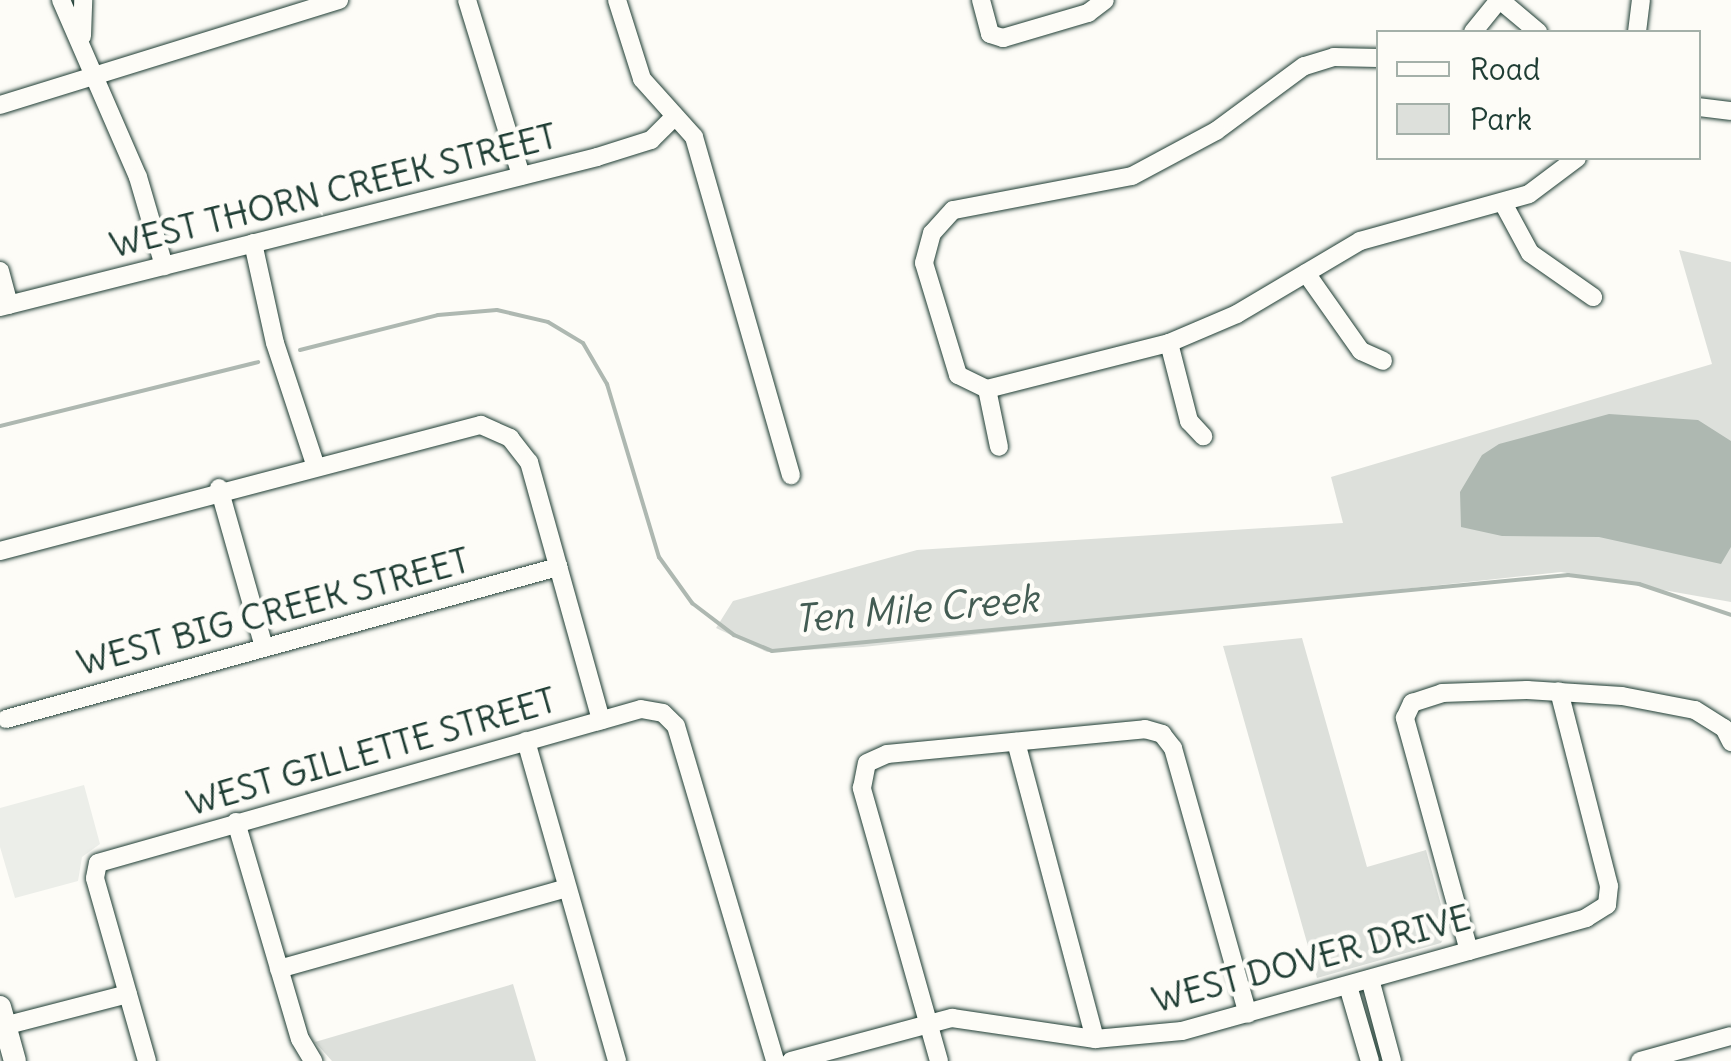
<!DOCTYPE html>
<html>
<head>
<meta charset="utf-8">
<style>
	body { margin:0 }
	#map { position:relative; width:1731px; height:1061px; overflow:hidden; background:#fdfcf7; font-family:Delius,sans-serif }
	div>[style] { position:absolute }
	[style*='--x'] { left:calc(var(--x)*1px); top:calc(var(--y)*1px); width:calc(var(--w)*1px); rotate:calc(var(--a)*1deg) }
	.built>* { inset:0; background:#eceee9 }
	.green>* { inset:0; background:#dde0db }
	.water>* { inset:0; background:#aeb8b1 }
	.stream>* { height:4px; margin:-2px; padding:0 2px; transform-origin:2px; border-radius:2px; background:#aeb8b1 }
	.roads { filter:drop-shadow(0 0 2px #1f3d34) drop-shadow(0 0 2px #1f3d34) }
	.minor>* { height:18px; margin:-9px; padding:0 9px; transform-origin:9px; border-radius:9px; background:#fdfcf7 }
	.major>* { height:22px; margin:-11px; padding:0 11px; transform-origin:11px; border-radius:11px; background:#fdfcf7 }
	span { translate:-50% -50%; white-space:nowrap; text-align:center; line-height:1.15; -webkit-text-stroke:9px #fdfcf7; paint-order:stroke }
	.street-label { font-size:35px; color:#1f3d34 }
	.water-label { font-size:38px; color:#435c53; font-style:italic }
	.legend { position:absolute; left:1376px; top:30px; width:325px; height:130px; box-sizing:border-box; background:#fdfcf7; border:2px solid #a4b0a9; margin:0; padding:12px 18px; list-style:none; font-size:30px; color:#1f3d34 }
	.legend li { display:flex; align-items:center; gap:20px; height:50px }
	.legend b { width:50px; border:2px solid #a4b0a9 }
</style>
</head>
<body>
<div id="map">
	<div class="built">
		<i style="clip-path:polygon(84px 785px,100px 844px,82px 857px,78px 881px,15px 898px,0 847px,0 808px)"></i>
	</div>
	<div class="green">
		<i style="clip-path:polygon(1679px 250px,1731px 262px,1731px 602px,1561px 572px,863px 647px,767px 652px,716px 628px,733px 601px,917px 550px,1343px 523px,1331px 477px,1712px 364px)"></i>
		<i style="clip-path:polygon(1302px 638px,1367px 867px,1426px 850px,1448px 930px,1441px 943px,1317px 978px,1223px 646px)"></i>
		<i style="clip-path:polygon(513px 984px,536px 1061px,332px 1061px,315px 1042px)"></i>
	</div>
	<div class="water">
		<i style="clip-path:polygon(1609px 414px,1698px 420px,1731px 441px,1731px 547px,1721px 564px,1599px 537px,1502px 536px,1461px 527px,1460px 492px,1482px 455px,1499px 444px)"></i>
	</div>
	<div class="stream">
		<i style="--x:300;--y:350;--w:142;--a:-14.2"></i>
		<i style="--x:438;--y:315;--w:59;--a:-4.8"></i>
		<i style="--x:497;--y:310;--w:52;--a:13.2"></i>
		<i style="--x:548;--y:322;--w:41;--a:31"></i>
		<i style="--x:583;--y:343;--w:48;--a:59.7"></i>
		<i style="--x:607;--y:384;--w:181;--a:73.3"></i>
		<i style="--x:659;--y:557;--w:57;--a:54.3"></i>
		<i style="--x:692;--y:603;--w:53;--a:37.3"></i>
		<i style="--x:734;--y:635;--w:41;--a:22.8"></i>
		<i style="--x:772;--y:651;--w:800;--a:-5.45"></i>
		<i style="--x:1568;--y:575;--w:72;--a:7.2"></i>
		<i style="--x:1639;--y:584;--w:97;--a:18.6"></i>
		<i style="--x:0;--y:426;--w:266;--a:-13.9"></i>
	</div>
	<div class="roads">
		<div class="minor">
			<i style="--x:61;--y:0;--w:193;--a:66.5"></i>
			<i style="--x:138;--y:177;--w:93;--a:73.7"></i>
			<i style="--x:467;--y:0;--w:184;--a:72.9"></i>
			<i style="--x:617;--y:0;--w:83;--a:72.4"></i>
			<i style="--x:642;--y:79;--w:78;--a:48.1"></i>
			<i style="--x:694;--y:137;--w:352;--a:74"></i>
			<i style="--x:981;--y:0;--w:35;--a:75"></i>
			<i style="--x:990;--y:34;--w:14;--a:17"></i>
			<i style="--x:1003;--y:38;--w:89;--a:-16.4"></i>
			<i style="--x:1088;--y:13;--w:21;--a:-37"></i>
			<i style="--x:1500;--y:0;--w:50;--a:40.1"></i>
			<i style="--x:1473;--y:32;--w:41;--a:-50.9"></i>
			<i style="--x:1637;--y:32;--w:32;--a:-83"></i>
			<i style="--x:82;--y:36;--w:36;--a:-88"></i>
			<i style="--x:1378;--y:58;--w:44;--a:-178.7"></i>
			<i style="--x:1334;--y:57;--w:31;--a:163"></i>
			<i style="--x:1304;--y:66;--w:109;--a:143.5"></i>
			<i style="--x:1216;--y:131;--w:95;--a:151.8"></i>
			<i style="--x:1132;--y:176;--w:182;--a:169.2"></i>
			<i style="--x:953;--y:210;--w:31;--a:132"></i>
			<i style="--x:932;--y:233;--w:31;--a:105"></i>
			<i style="--x:924;--y:263;--w:117;--a:73.1"></i>
			<i style="--x:958;--y:375;--w:32;--a:26"></i>
			<i style="--x:987;--y:389;--w:188;--a:-14.2"></i>
			<i style="--x:1169;--y:343;--w:74;--a:-23.1"></i>
			<i style="--x:1237;--y:314;--w:143;--a:-30.7"></i>
			<i style="--x:1360;--y:241;--w:175;--a:-15.5"></i>
			<i style="--x:1529;--y:194;--w:60;--a:-36.9"></i>
			<i style="--x:0;--y:105;--w:355;--a:-17.2"></i>
			<i style="--x:1698;--y:107;--w:33;--a:7"></i>
			<i style="--x:1503;--y:203;--w:57;--a:61.6"></i>
			<i style="--x:1530;--y:253;--w:77;--a:34.9"></i>
			<i style="--x:253;--y:243;--w:102;--a:77.6"></i>
			<i style="--x:275;--y:343;--w:127;--a:71.7"></i>
			<i style="--x:0;--y:271;--w:35;--a:75"></i>
			<i style="--x:1306;--y:273;--w:95;--a:54.8"></i>
			<i style="--x:1361;--y:351;--w:24;--a:24"></i>
			<i style="--x:0;--y:307;--w:616;--a:-14.1"></i>
			<i style="--x:597;--y:157;--w:57;--a:-17.5"></i>
			<i style="--x:651;--y:140;--w:30;--a:-45"></i>
			<i style="--x:1169;--y:343;--w:81;--a:75.6"></i>
			<i style="--x:1189;--y:421;--w:21;--a:47"></i>
			<i style="--x:987;--y:389;--w:59;--a:78.3"></i>
			<i style="--x:219;--y:488;--w:165;--a:74.2"></i>
			<i style="--x:0;--y:551;--w:497;--a:-14.7"></i>
			<i style="--x:481;--y:425;--w:32;--a:24"></i>
			<i style="--x:510;--y:438;--w:31;--a:52"></i>
			<i style="--x:529;--y:462;--w:268;--a:74.4"></i>
			<i style="--x:6;--y:719;--w:573;--a:-15.4"></i>
			<i style="--x:526;--y:741;--w:333;--a:74.1"></i>
			<i style="--x:1016;--y:742;--w:307;--a:75.1"></i>
			<i style="--x:236;--y:822;--w:226;--a:73.6"></i>
			<i style="--x:300;--y:1039;--w:26;--a:59"></i>
			<i style="--x:1469;--y:951;--w:242;--a:-105.4"></i>
			<i style="--x:1405;--y:718;--w:17;--a:-65"></i>
			<i style="--x:1412;--y:703;--w:32;--a:-18"></i>
			<i style="--x:1442;--y:693;--w:85;--a:-2"></i>
			<i style="--x:1527;--y:690;--w:95;--a:3.6"></i>
			<i style="--x:1622;--y:696;--w:74;--a:10.9"></i>
			<i style="--x:1695;--y:710;--w:34;--a:32"></i>
			<i style="--x:1724;--y:728;--w:16;--a:63"></i>
			<i style="--x:279;--y:969;--w:299;--a:-15.7"></i>
			<i style="--x:1370;--y:979;--w:85;--a:75"></i>
			<i style="--x:1348;--y:986;--w:78;--a:73.7"></i>
			<i style="--x:0;--y:1027;--w:132;--a:-14.5"></i>
			<i style="--x:147;--y:1061;--w:190;--a:-105.9"></i>
			<i style="--x:95;--y:878;--w:15;--a:-79"></i>
			<i style="--x:98;--y:863;--w:564;--a:-15.83"></i>
			<i style="--x:641;--y:709;--w:22;--a:10"></i>
			<i style="--x:663;--y:713;--w:18;--a:45"></i>
			<i style="--x:676;--y:726;--w:349;--a:73.5"></i>
			<i style="--x:791;--y:1061;--w:167;--a:-15"></i>
			<i style="--x:952;--y:1018;--w:145;--a:8.4"></i>
			<i style="--x:1095;--y:1039;--w:87;--a:-5.3"></i>
			<i style="--x:1182;--y:1031;--w:420;--a:-15.6"></i>
			<i style="--x:1586;--y:918;--w:25;--a:-32"></i>
			<i style="--x:1607;--y:905;--w:19;--a:-84"></i>
			<i style="--x:1609;--y:886;--w:201;--a:-104.4"></i>
			<i style="--x:939;--y:1061;--w:284;--a:-105.8"></i>
			<i style="--x:862;--y:788;--w:25;--a:-79"></i>
			<i style="--x:867;--y:763;--w:22;--a:-24"></i>
			<i style="--x:887;--y:754;--w:259;--a:-5.5"></i>
			<i style="--x:1145;--y:729;--w:18;--a:16"></i>
			<i style="--x:1162;--y:734;--w:18;--a:52"></i>
			<i style="--x:1173;--y:748;--w:276;--a:74.3"></i>
			<i style="--x:1640;--y:1061;--w:94;--a:-15.4"></i>
		</div>
		<div class="major">
			<i style="--x:0;--y:1007;--w:56;--a:74.5"></i>
		</div>
	</div>
	<div class="street-label">
		<span style="left:333px;top:190px;rotate:-14deg">WEST THORN CREEK STREET</span>
		<span style="left:273px;top:611px;rotate:-15deg">WEST BIG CREEK STREET</span>
		<span style="left:371px;top:751px;rotate:-16deg">WEST GILLETTE STREET</span>
		<span style="left:1311px;top:958px;rotate:-15deg">WEST DOVER DRIVE</span>
	</div>
	<div class="water-label">
		<span style="left:916px;top:609px;rotate:-5deg">Ten Mile Creek</span>
	</div>
	<ul class="legend">
	<li><b style="height:12px;background:#fdfcf7"></b>Road</li>
	<li><b style="height:28px;background:#dde0db"></b>Park</li>
	</ul>
</div>
</body>
</html>
